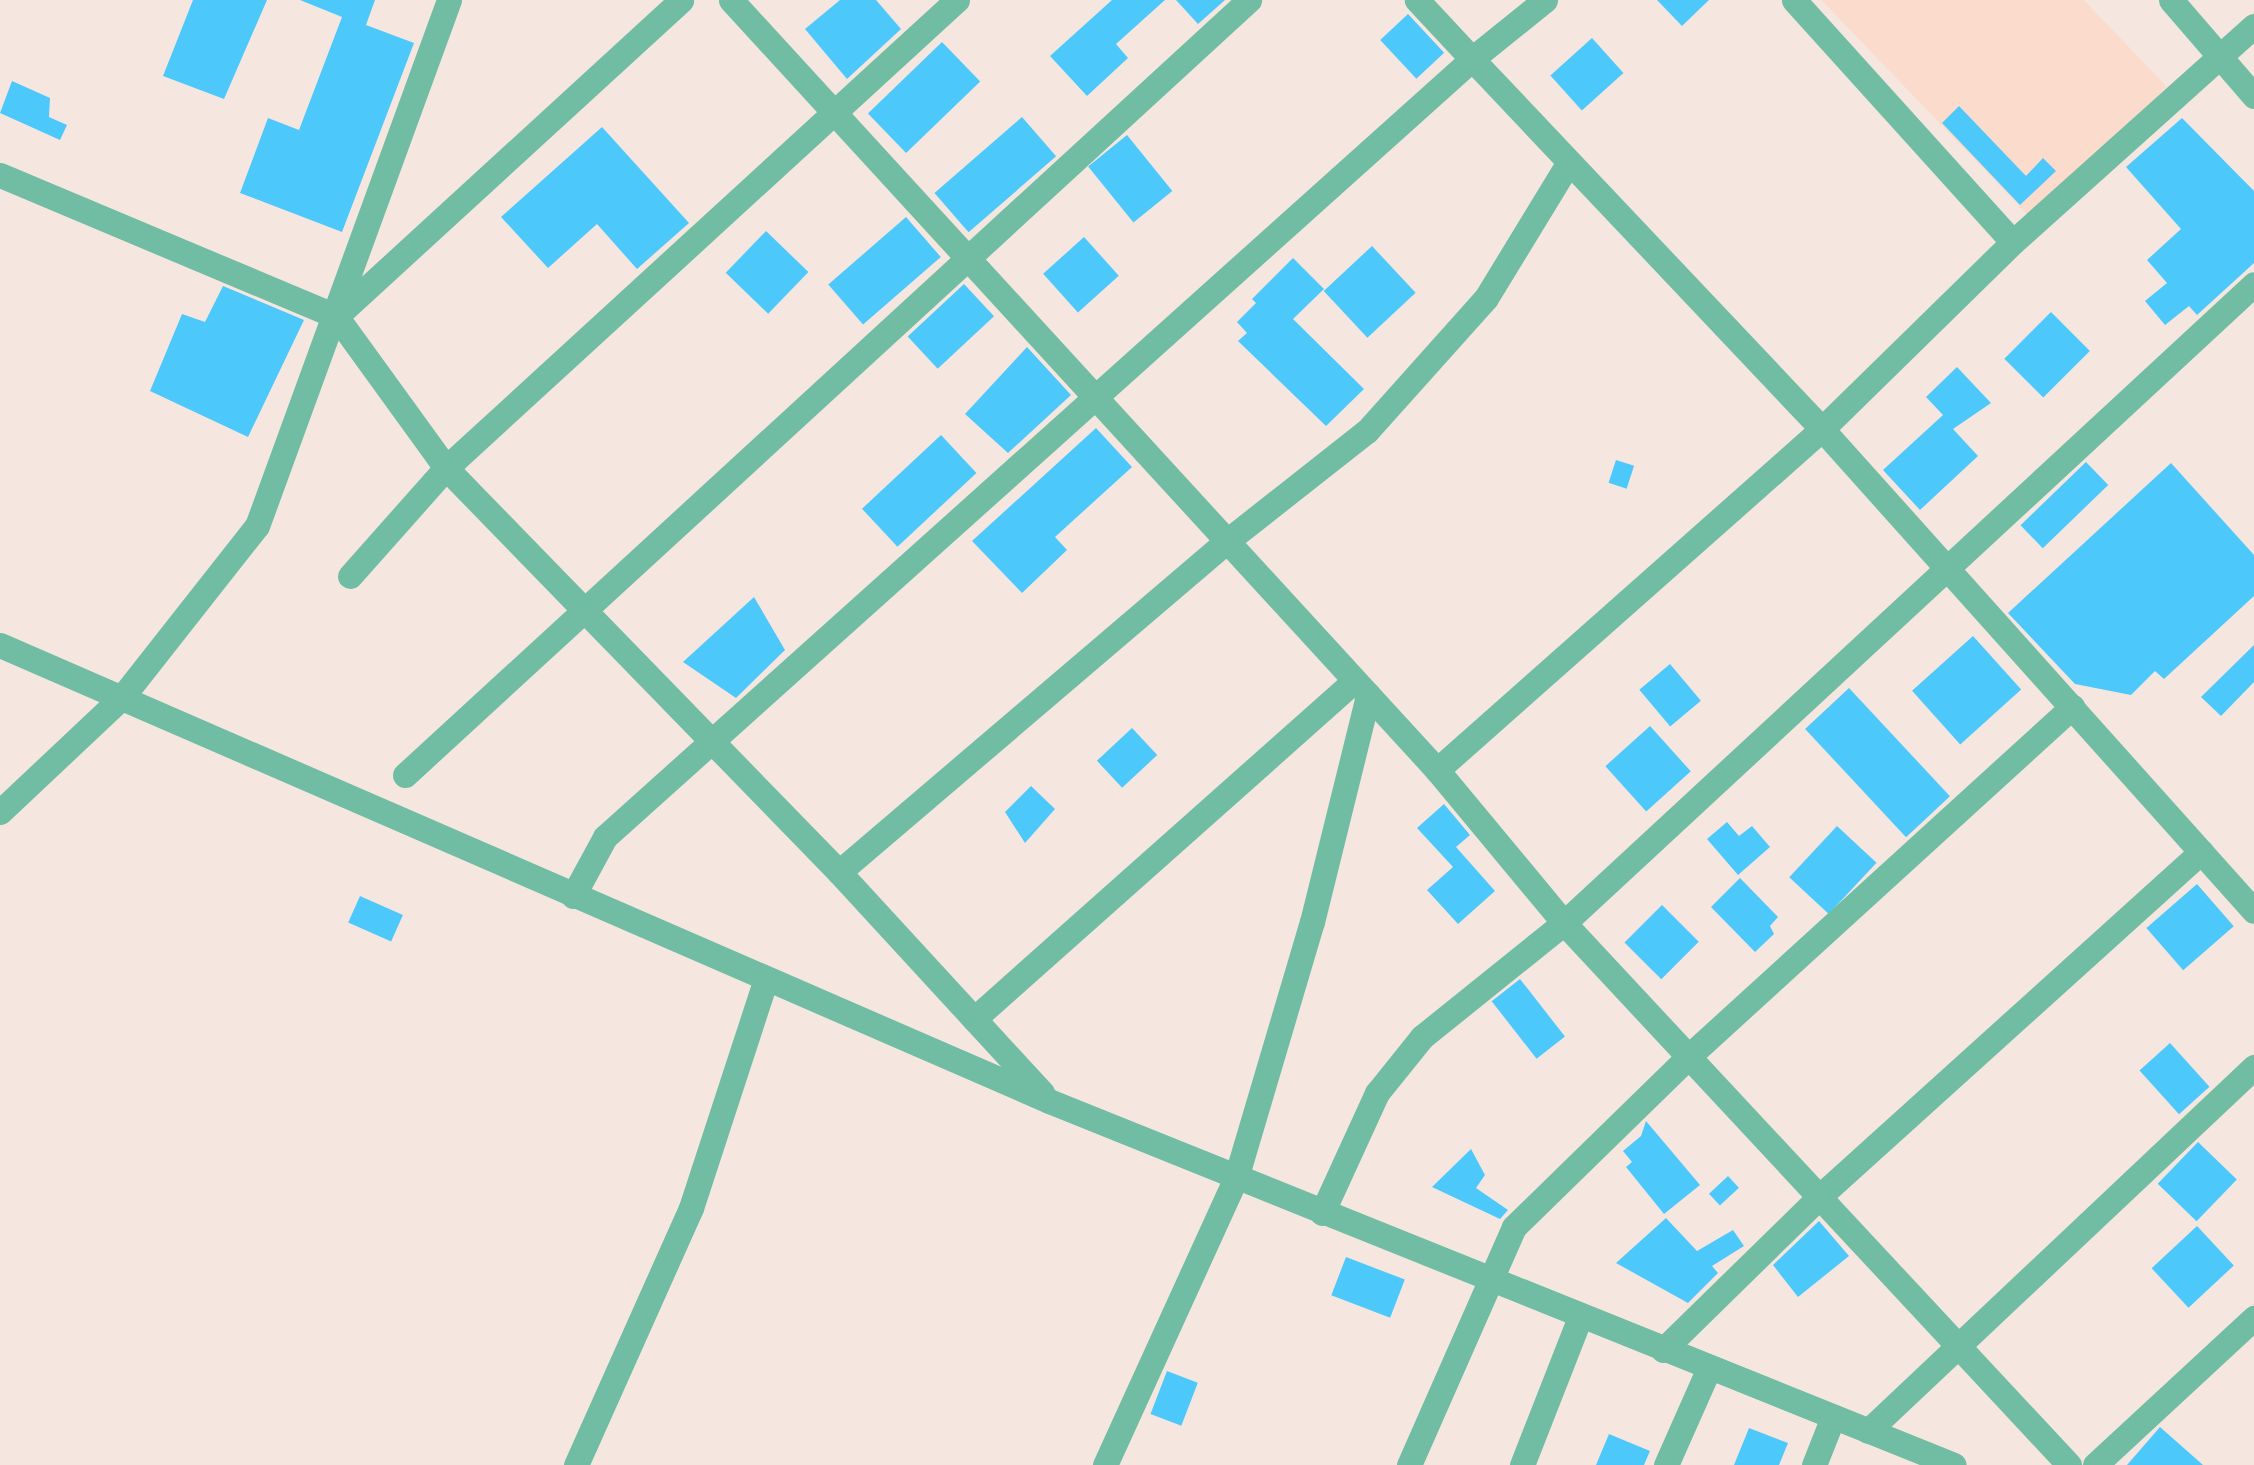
<!DOCTYPE html>
<html>
<head>
<meta charset="utf-8">
<style>
	body { margin:0 }
	#map { position:relative; width:2254px; height:1465px; overflow:hidden; background:#f5e7e0; font-family:Jost,sans-serif }
	div>[style] { position:absolute }
	[style*='--x'] { left:calc(var(--x)*1px); top:calc(var(--y)*1px); width:calc(var(--w)*1px); rotate:calc(var(--a)*1deg) }
	.built>* { inset:0; background:#fbdccc }
	.building>* { inset:0; background:#4dc8fb; transform-origin:0 0 }
	.street>* { height:25px; margin:-12.5px; padding:0 12.5px; transform-origin:12.5px; border-radius:12.5px; background:#71bda3 }
	span { translate:-50% -50%; white-space:nowrap; text-align:center; line-height:1.15; -webkit-text-stroke:8px #fff; paint-order:stroke }
</style>
</head>
<body>
<div id="map">
	<div class="built">
		<i style="clip-path:polygon(1821px 0,2084px 0,2167px 87px,2029px 216px)"></i>
	</div>
	<div class="building">
		<i style="clip-path:polygon(193px 0,267px 0,224px 99px,163px 76px)"></i>
		<i style="clip-path:polygon(300px 0,375px 0,366px 25px,414px 43px,342px 232px,240px 193px,268px 118px,299px 130px,342px 17px)"></i>
		<i style="clip-path:polygon(840px 0,876px 0,901px 29px,847px 79px,805px 29px)"></i>
		<i style="clip-path:polygon(1112px 0,1165px 0,1116px 44px,1128px 58px,1087px 96px,1050px 56px)"></i>
		<i style="clip-path:polygon(1176px 0,1225px 0,1198px 24px)"></i>
		<i style="clip-path:polygon(1657px 0,1709px 0,1682px 26px)"></i>
		<i style="left:1408px;top:14px;width:53px;height:38px;rotate:47deg"></i>
		<i style="left:1592px;top:38px;width:47px;height:56px;rotate:48deg"></i>
		<i style="left:942px;top:42px;width:55px;height:103px;rotate:46deg"></i>
		<i style="clip-path:polygon(12px 81px,50px 98px,49px 117px,67px 125px,60px 140px,0 113px)"></i>
		<i style="clip-path:polygon(1959px 106px,2026px 176px,2043px 158px,2056px 171px,2020px 205px,1942px 123px)"></i>
		<i style="left:1022px;top:117px;width:52px;height:116px;rotate:49deg"></i>
		<i style="clip-path:polygon(2182px 118px,2254px 191px,2254px 263px,2197px 315px,2189px 306px,2165px 325px,2145px 301px,2167px 283px,2147px 260px,2181px 229px,2126px 167px)"></i>
		<i style="clip-path:polygon(602px 127px,689px 223px,637px 269px,597px 224px,548px 268px,501px 217px)"></i>
		<i style="left:1127px;top:135px;width:72px;height:50px;rotate:51deg"></i>
		<i style="left:906px;top:217px;width:53px;height:103px;rotate:49deg"></i>
		<i style="left:766px;top:231px;width:59px;height:58px;rotate:44deg"></i>
		<i style="left:1084px;top:237px;width:52px;height:55px;rotate:48deg"></i>
		<i style="left:1372px;top:246px;width:64px;height:66px;rotate:47deg"></i>
		<i style="clip-path:polygon(1293px 258px,1324px 289px,1293px 319px,1364px 389px,1326px 426px,1238px 341px,1247px 333px,1237px 322px,1256px 303px,1252px 299px)"></i>
		<i style="left:964px;top:284px;width:44px;height:77px;rotate:47deg"></i>
		<i style="clip-path:polygon(223px 286px,304px 320px,248px 437px,150px 391px,182px 314px,205px 322px)"></i>
		<i style="left:2051px;top:312px;width:55px;height:66px;rotate:45deg"></i>
		<i style="clip-path:polygon(1027px 347px,1071px 395px,1008px 453px,965px 414px)"></i>
		<i style="clip-path:polygon(1957px 367px,1991px 403px,1953px 429px,1978px 456px,1920px 510px,1883px 470px,1943px 415px,1926px 397px)"></i>
		<i style="clip-path:polygon(1096px 428px,1132px 467px,1055px 537px,1067px 550px,1022px 593px,972px 541px)"></i>
		<i style="left:941px;top:435px;width:52px;height:108px;rotate:47deg"></i>
		<i style="left:1616px;top:460px;width:19px;height:24px;rotate:18deg"></i>
		<i style="left:2086px;top:462px;width:32px;height:91px;rotate:46deg"></i>
		<i style="clip-path:polygon(2171px 463px,2254px 555px,2254px 596px,2164px 679px,2155px 671px,2131px 695px,2075px 684px,2008px 613px)"></i>
		<i style="clip-path:polygon(754px 597px,785px 650px,736px 698px,683px 662px)"></i>
		<i style="left:1973px;top:636px;width:72px;height:82px;rotate:48deg"></i>
		<i style="clip-path:polygon(2254px 645px,2254px 682px,2221px 716px,2201px 697px)"></i>
		<i style="left:1670px;top:664px;width:48px;height:40px;rotate:50deg"></i>
		<i style="left:1849px;top:688px;width:148px;height:60px;rotate:47deg"></i>
		<i style="left:1650px;top:726px;width:61px;height:60px;rotate:48deg"></i>
		<i style="left:1132px;top:728px;width:37px;height:48px;rotate:47deg"></i>
		<i style="clip-path:polygon(1031px 786px,1055px 809px,1025px 843px,1005px 812px)"></i>
		<i style="clip-path:polygon(1444px 804px,1470px 835px,1456px 847px,1495px 891px,1458px 924px,1427px 890px,1453px 867px,1417px 828px)"></i>
		<i style="clip-path:polygon(1727px 822px,1739px 836px,1752px 826px,1770px 847px,1738px 875px,1707px 839px)"></i>
		<i style="left:1837px;top:826px;width:54px;height:70px;rotate:43deg"></i>
		<i style="clip-path:polygon(1740px 878px,1778px 917px,1770px 926px,1774px 934px,1755px 952px,1711px 907px)"></i>
		<i style="left:2197px;top:884px;width:56px;height:67px;rotate:49deg"></i>
		<i style="left:360px;top:896px;width:47px;height:29px;rotate:24deg"></i>
		<i style="left:1662px;top:905px;width:52px;height:53px;rotate:45deg"></i>
		<i style="left:1520px;top:979px;width:73px;height:36px;rotate:52deg"></i>
		<i style="left:2170px;top:1043px;width:59px;height:41px;rotate:48deg"></i>
		<i style="clip-path:polygon(1646px 1121px,1700px 1185px,1664px 1214px,1626px 1167px,1632px 1162px,1623px 1151px,1641px 1136px)"></i>
		<i style="left:2198px;top:1142px;width:54px;height:58px;rotate:44deg"></i>
		<i style="clip-path:polygon(1471px 1149px,1485px 1175px,1476px 1188px,1508px 1210px,1500px 1219px,1432px 1187px)"></i>
		<i style="left:1728px;top:1176px;width:16px;height:26px;rotate:47deg"></i>
		<i style="clip-path:polygon(1666px 1218px,1697px 1251px,1733px 1230px,1744px 1246px,1712px 1266px,1718px 1273px,1688px 1303px,1616px 1263px)"></i>
		<i style="clip-path:polygon(1819px 1221px,1849px 1256px,1798px 1297px,1773px 1265px)"></i>
		<i style="left:2197px;top:1226px;width:54px;height:62px;rotate:47deg"></i>
		<i style="left:1346px;top:1257px;width:63px;height:41px;rotate:21deg"></i>
		<i style="left:1167px;top:1371px;width:33px;height:46px;rotate:21deg"></i>
		<i style="clip-path:polygon(2160px 1427px,2203px 1465px,2127px 1465px)"></i>
		<i style="clip-path:polygon(1749px 1428px,1788px 1443px,1779px 1465px,1734px 1465px)"></i>
		<i style="clip-path:polygon(1609px 1434px,1650px 1451px,1644px 1465px,1596px 1465px)"></i>
	</div>
	<div class="street">
		<i style="--x:731;--y:0;--w:1045;--a:47.48"></i>
		<i style="--x:1437;--y:770;--w:199;--a:50.3"></i>
		<i style="--x:1564;--y:923;--w:741;--a:47.02"></i>
		<i style="--x:1545;--y:0;--w:94;--a:141.1"></i>
		<i style="--x:1472;--y:59;--w:509;--a:46.59"></i>
		<i style="--x:1822;--y:429;--w:647;--a:48.13"></i>
		<i style="--x:1794;--y:0;--w:326;--a:47.9"></i>
		<i style="--x:2171;--y:0;--w:127;--a:49.2"></i>
		<i style="--x:0;--y:175;--w:364;--a:22.8"></i>
		<i style="--x:336;--y:316;--w:188;--a:54.1"></i>
		<i style="--x:446;--y:468;--w:564;--a:45.79"></i>
		<i style="--x:839;--y:872;--w:300;--a:47.4"></i>
		<i style="--x:342;--y:311;--w:460;--a:-42.5"></i>
		<i style="--x:350;--y:576;--w:144;--a:-48.4"></i>
		<i style="--x:446;--y:468;--w:693;--a:-42.49"></i>
		<i style="--x:0;--y:645;--w:1144;--a:23.49"></i>
		<i style="--x:1049;--y:1101;--w:975;--a:21.91"></i>
		<i style="--x:1437;--y:770;--w:514;--a:-41.53"></i>
		<i style="--x:1822;--y:429;--w:267;--a:-44.4"></i>
		<i style="--x:2013;--y:242;--w:324;--a:-41.9"></i>
		<i style="--x:405;--y:775;--w:1146;--a:-42.56"></i>
		<i style="--x:0;--y:812;--w:169;--a:-43.3"></i>
		<i style="--x:123;--y:696;--w:216;--a:-51.8"></i>
		<i style="--x:257;--y:526;--w:560;--a:-69.95"></i>
		<i style="--x:839;--y:872;--w:510;--a:-40.47"></i>
		<i style="--x:1227;--y:541;--w:178;--a:-38.2"></i>
		<i style="--x:1367;--y:431;--w:178;--a:-48.2"></i>
		<i style="--x:1486;--y:298;--w:159;--a:-58.6"></i>
		<i style="--x:573;--y:896;--w:67;--a:-61.5"></i>
		<i style="--x:605;--y:837;--w:1165;--a:-41.9"></i>
		<i style="--x:1472;--y:59;--w:81;--a:-133"></i>
		<i style="--x:974;--y:1019;--w:509;--a:-41.65"></i>
		<i style="--x:1322;--y:1213;--w:132;--a:-65.4"></i>
		<i style="--x:1377;--y:1093;--w:72;--a:-51.2"></i>
		<i style="--x:1422;--y:1037;--w:182;--a:-38.8"></i>
		<i style="--x:1564;--y:923;--w:940;--a:-42.8"></i>
		<i style="--x:1663;--y:1350;--w:219;--a:-44.4"></i>
		<i style="--x:1819;--y:1197;--w:515;--a:-42.09"></i>
		<i style="--x:1868;--y:1431;--w:531;--a:-43.32"></i>
		<i style="--x:576;--y:1465;--w:282;--a:-65.9"></i>
		<i style="--x:691;--y:1208;--w:241;--a:-71.9"></i>
		<i style="--x:1105;--y:1465;--w:315;--a:-65.5"></i>
		<i style="--x:1236;--y:1178;--w:267;--a:-73.5"></i>
		<i style="--x:1312;--y:922;--w:234;--a:-76.1"></i>
		<i style="--x:1409;--y:1465;--w:260;--a:-66.2"></i>
		<i style="--x:1514;--y:1227;--w:243;--a:-44.3"></i>
		<i style="--x:1688;--y:1057;--w:520;--a:-42.35"></i>
		<i style="--x:1522;--y:1465;--w:159;--a:-68.6"></i>
		<i style="--x:1666;--y:1465;--w:106;--a:-66.1"></i>
		<i style="--x:1814;--y:1465;--w:52;--a:-68.4"></i>
		<i style="--x:2095;--y:1465;--w:217;--a:-42.8"></i>
	</div>
</div>
</body>
</html>
